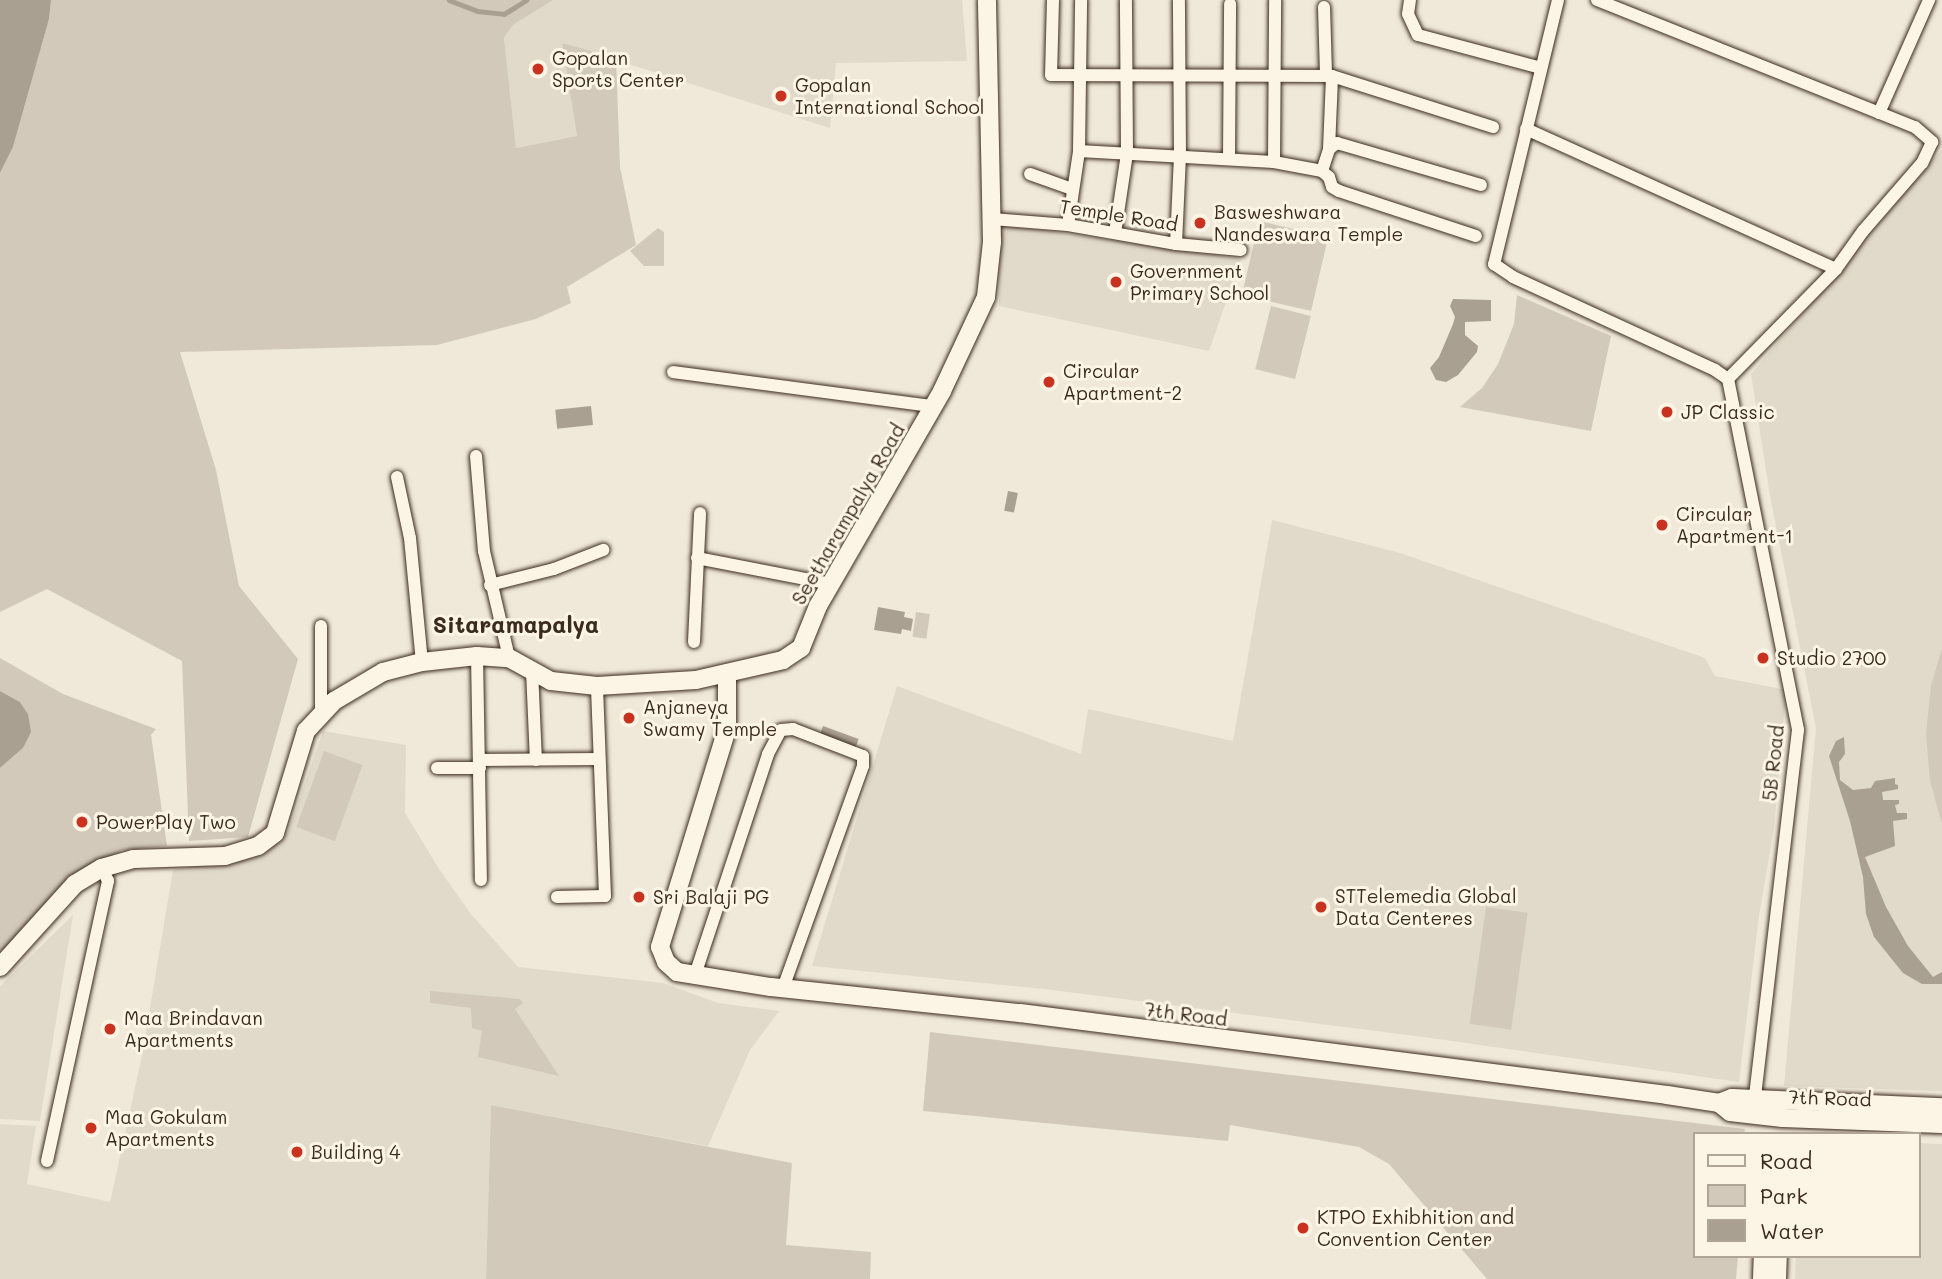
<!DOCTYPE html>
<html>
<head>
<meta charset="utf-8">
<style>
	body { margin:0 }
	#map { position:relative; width:1942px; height:1279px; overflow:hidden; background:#f0e9d9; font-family:Mali,sans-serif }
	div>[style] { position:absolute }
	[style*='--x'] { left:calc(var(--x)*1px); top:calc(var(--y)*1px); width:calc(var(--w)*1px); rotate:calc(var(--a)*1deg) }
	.built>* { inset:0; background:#e1d9c9 }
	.green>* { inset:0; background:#d2c9ba; transform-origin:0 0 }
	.water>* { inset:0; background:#aaa091; transform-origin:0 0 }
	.stream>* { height:4.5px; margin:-2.25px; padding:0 2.25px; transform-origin:2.25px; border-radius:2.25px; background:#aaa091 }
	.roads { filter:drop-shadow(0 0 2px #3b2a1e) drop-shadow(0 0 2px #3b2a1e) }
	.street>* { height:12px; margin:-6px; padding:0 6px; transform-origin:6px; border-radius:6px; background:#fcf5e5 }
	.secondary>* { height:18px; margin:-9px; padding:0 9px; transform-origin:9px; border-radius:9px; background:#fcf5e5 }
	.dots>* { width:19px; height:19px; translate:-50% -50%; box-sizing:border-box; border:4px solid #fcf5e5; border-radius:50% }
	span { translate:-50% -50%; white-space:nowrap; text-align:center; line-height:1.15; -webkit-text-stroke:6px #fcf5e5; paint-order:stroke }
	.poi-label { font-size:19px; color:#3b2a1e }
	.left { translate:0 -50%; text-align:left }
	.street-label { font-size:19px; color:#3b2a1e }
	.quarter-label { font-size:23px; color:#3b2a1e; font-weight:700 }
	.legend { position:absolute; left:1693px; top:1132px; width:228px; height:126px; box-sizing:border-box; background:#fcf5e5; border:2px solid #afa495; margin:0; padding:9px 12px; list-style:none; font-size:21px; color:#3b2a1e }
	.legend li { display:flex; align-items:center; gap:14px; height:35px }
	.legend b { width:35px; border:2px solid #afa495 }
</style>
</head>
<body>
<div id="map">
	<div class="built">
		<i style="clip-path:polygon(553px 0,962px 0,967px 61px,836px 63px,830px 128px,562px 43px,577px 136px,516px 148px,504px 38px,513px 25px)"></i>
		<i style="clip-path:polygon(1942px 149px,1942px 1091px,1784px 1086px,1816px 728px,1770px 496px,1751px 374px)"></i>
		<i style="clip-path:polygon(1000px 224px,1241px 259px,1209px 351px,999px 306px)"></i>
		<i style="clip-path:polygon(1272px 520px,1400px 553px,1705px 658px,1715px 676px,1786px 690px,1774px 828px,1759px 916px,1739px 1082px,1431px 1038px,1044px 989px,812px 966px,897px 686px,1081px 754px,1088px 709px,1233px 741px)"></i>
		<i style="clip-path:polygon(323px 731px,406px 745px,405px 813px,439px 869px,471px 914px,518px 967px,663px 983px,718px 1003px,779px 1011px,750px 1050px,708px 1146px,491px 1105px,486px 1279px,0 1279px,0 1124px,36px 1126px,27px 1184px,110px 1202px,142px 1056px,173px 870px,235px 860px,279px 843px,288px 832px)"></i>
		<i style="clip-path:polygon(73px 915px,40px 1121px,0 1119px,0 986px)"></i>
		<i style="clip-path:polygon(1919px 1143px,1942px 1144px,1942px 1279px,1795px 1279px,1796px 1256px,1919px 1256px)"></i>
	</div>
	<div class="green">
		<i style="clip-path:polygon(51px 0,553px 0,513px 25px,504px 38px,516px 148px,577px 136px,562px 43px,616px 58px,620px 167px,636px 245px,567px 287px,571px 303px,536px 319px,437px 345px,180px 352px,216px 470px,239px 586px,298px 659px,248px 837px,189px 841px,182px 661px,47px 589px,0 612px,0 173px,13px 147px,49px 19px)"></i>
		<i style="left:1259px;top:221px;width:71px;height:76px;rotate:13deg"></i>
		<i style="clip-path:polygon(658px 228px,664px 232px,664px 266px,644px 266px,630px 251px)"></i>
		<i style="clip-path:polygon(1517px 295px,1611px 336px,1591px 431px,1460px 407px,1482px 388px,1498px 364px,1514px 324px)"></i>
		<i style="left:1271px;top:306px;width:41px;height:65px;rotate:14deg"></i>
		<i style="left:916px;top:612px;width:14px;height:25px;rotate:8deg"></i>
		<i style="clip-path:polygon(1942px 648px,1942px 824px,1930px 781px,1926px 733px,1931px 686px)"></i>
		<i style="clip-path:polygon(0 658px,63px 694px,156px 729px,151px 735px,167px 846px,123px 850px,83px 869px,0 953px,0 768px,23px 748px,28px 714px,20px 702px,0 691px)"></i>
		<i style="left:324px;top:751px;width:41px;height:81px;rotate:20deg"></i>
		<i style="left:1486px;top:907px;width:42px;height:118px;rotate:8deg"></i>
		<i style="clip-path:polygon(430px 991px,520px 999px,523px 1003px,515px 1009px,559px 1076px,478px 1057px,482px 1031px,472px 1028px,471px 1008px,430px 1003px)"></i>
		<i style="clip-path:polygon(930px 1032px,1745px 1129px,1744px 1134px,1695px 1134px,1695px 1256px,1738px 1256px,1736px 1279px,1487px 1279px,1389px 1164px,1359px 1147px,1230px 1125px,1228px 1141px,923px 1111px)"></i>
		<i style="clip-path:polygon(491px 1105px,792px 1163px,786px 1245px,871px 1252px,870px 1279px,486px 1279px)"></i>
	</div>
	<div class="water">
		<i style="clip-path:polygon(0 0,51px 0,49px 19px,13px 147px,0 173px)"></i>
		<i style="clip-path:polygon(1453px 299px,1491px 300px,1491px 321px,1465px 322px,1465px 335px,1478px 346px,1477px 352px,1458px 375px,1446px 382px,1436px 380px,1430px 368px,1439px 357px,1453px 324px,1455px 317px,1450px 306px)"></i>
		<i style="left:591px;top:406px;width:19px;height:36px;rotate:84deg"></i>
		<i style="left:1008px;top:491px;width:10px;height:20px;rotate:11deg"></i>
		<i style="clip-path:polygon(878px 607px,905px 612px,904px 617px,913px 619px,911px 631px,902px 629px,901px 634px,874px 630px)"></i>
		<i style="clip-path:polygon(0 691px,20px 702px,28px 714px,31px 732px,23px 748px,0 768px)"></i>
		<i style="left:823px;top:726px;width:38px;height:19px;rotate:20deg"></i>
		<i style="clip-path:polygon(1844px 737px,1845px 754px,1839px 762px,1840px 780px,1853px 790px,1871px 788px,1875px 781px,1895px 778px,1895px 784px,1898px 785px,1898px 789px,1882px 792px,1883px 800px,1899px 800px,1899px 804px,1895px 805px,1897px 813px,1907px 813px,1907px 819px,1893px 821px,1895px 846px,1865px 857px,1886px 907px,1908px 946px,1933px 977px,1942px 972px,1942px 984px,1922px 984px,1903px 973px,1874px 937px,1866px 914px,1863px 877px,1850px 821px,1829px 756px,1836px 741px)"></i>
	</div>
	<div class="stream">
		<i style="--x:449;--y:0;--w:30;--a:21"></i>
		<i style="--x:477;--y:11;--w:27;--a:6"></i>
		<i style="--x:504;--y:14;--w:26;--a:-32"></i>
	</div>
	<div class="roads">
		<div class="street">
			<i style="--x:1053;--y:0;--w:75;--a:91.5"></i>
			<i style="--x:1051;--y:75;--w:281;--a:0.2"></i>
			<i style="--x:1332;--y:76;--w:169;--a:17.6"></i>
			<i style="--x:1410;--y:0;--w:14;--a:98"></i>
			<i style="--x:1408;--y:14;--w:23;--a:65"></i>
			<i style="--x:1418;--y:35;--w:127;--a:15"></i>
			<i style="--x:1558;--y:0;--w:272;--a:103.6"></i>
			<i style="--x:1494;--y:264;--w:23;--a:34"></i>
			<i style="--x:1513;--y:277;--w:222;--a:24.7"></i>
			<i style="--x:1715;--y:370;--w:16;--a:35"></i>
			<i style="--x:1597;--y:0;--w:342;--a:21.8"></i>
			<i style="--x:1915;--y:127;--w:23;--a:41"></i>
			<i style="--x:1932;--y:142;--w:23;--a:115"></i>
			<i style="--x:1922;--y:163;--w:90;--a:130.9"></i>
			<i style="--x:1863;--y:231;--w:47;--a:125.4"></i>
			<i style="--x:1836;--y:269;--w:154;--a:134.5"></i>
			<i style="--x:1324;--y:7;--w:69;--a:88.3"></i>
			<i style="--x:1879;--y:113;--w:124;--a:-66.1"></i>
			<i style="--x:1526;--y:129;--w:340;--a:24.3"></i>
			<i style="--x:1329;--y:149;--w:10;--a:-37"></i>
			<i style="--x:1337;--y:143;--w:150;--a:16.3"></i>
			<i style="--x:1079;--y:151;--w:195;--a:3.2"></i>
			<i style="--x:1274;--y:162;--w:49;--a:10.6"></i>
			<i style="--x:1322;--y:171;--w:9;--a:41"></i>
			<i style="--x:1329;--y:177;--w:10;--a:73"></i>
			<i style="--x:1332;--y:187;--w:8;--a:30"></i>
			<i style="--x:1339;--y:191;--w:144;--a:18.2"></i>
			<i style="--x:1229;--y:159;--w:155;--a:-89.6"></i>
			<i style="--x:1274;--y:162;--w:162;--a:-89.6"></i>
			<i style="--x:1322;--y:171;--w:23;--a:-72"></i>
			<i style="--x:1329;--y:149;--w:73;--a:-87.6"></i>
			<i style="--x:1030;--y:174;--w:45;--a:19.7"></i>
			<i style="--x:992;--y:219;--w:76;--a:4.5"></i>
			<i style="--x:1068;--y:225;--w:110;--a:10"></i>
			<i style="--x:1176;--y:244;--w:65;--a:5.3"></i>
			<i style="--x:1068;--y:225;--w:75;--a:-81.5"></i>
			<i style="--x:1079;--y:151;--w:151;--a:-89.2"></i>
			<i style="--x:1115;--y:233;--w:80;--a:-81.4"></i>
			<i style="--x:1127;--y:154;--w:154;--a:-90.4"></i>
			<i style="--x:1176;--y:244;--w:89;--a:-87.4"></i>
			<i style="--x:1180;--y:155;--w:155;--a:-90.4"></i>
			<i style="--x:673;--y:372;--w:262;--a:7.5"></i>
			<i style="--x:1728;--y:379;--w:358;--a:78.7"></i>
			<i style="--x:1798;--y:730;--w:377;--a:96.7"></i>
			<i style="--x:476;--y:456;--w:95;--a:85.2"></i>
			<i style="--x:484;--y:551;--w:110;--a:76.8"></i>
			<i style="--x:397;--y:477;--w:62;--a:78"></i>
			<i style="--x:410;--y:538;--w:125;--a:84.5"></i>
			<i style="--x:697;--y:558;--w:136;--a:11"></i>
			<i style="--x:490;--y:585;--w:66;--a:-14"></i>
			<i style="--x:554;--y:569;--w:53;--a:-21.2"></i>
			<i style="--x:321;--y:626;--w:86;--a:90"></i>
			<i style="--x:694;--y:642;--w:129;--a:-87.3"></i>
			<i style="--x:477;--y:656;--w:224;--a:89"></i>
			<i style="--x:532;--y:670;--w:90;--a:87.5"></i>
			<i style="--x:479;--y:760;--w:119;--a:-0.5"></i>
			<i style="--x:437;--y:768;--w:43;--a:0"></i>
			<i style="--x:557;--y:897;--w:48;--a:-1.2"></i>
			<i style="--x:605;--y:896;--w:210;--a:-92.2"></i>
			<i style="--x:695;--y:975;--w:233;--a:-71.7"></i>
			<i style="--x:768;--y:754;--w:27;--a:-62"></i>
			<i style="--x:781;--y:730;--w:12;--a:-5"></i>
			<i style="--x:793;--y:729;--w:75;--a:21.1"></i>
			<i style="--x:863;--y:756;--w:10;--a:90"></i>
			<i style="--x:863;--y:766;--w:236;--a:109.8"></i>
			<i style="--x:47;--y:1161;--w:287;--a:-77.7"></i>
			<i style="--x:108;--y:881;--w:14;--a:-115"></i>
		</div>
		<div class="secondary">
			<i style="--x:727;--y:673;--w:56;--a:90"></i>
			<i style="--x:727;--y:729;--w:228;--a:107.1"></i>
			<i style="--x:660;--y:947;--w:16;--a:68"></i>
			<i style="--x:666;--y:962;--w:15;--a:42"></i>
			<i style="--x:677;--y:972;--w:95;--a:9.1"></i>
			<i style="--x:771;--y:987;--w:250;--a:6"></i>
			<i style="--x:1020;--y:1013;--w:652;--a:7.22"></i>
			<i style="--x:1667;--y:1095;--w:53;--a:8.7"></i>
			<i style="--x:1719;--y:1103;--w:14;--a:39"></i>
			<i style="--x:1730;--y:1112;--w:53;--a:6.5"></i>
			<i style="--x:1783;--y:1118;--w:159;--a:2.2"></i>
			<i style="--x:0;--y:967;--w:112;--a:-47.9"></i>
			<i style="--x:75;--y:884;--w:31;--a:-31"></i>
			<i style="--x:102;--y:868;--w:33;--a:-16"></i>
			<i style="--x:134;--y:859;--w:91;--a:-1.9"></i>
			<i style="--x:225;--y:856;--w:34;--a:-17"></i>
			<i style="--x:258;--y:846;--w:21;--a:-37"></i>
			<i style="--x:275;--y:833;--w:107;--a:-73.1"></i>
			<i style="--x:306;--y:731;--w:41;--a:-47"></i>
			<i style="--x:334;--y:701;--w:57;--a:-30.6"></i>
			<i style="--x:383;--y:672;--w:40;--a:-14.4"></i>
			<i style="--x:422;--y:662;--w:55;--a:-6.2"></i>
			<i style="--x:477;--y:656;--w:32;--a:4"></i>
			<i style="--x:509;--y:658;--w:48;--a:28.7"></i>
			<i style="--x:551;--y:681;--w:46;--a:6.2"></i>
			<i style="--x:597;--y:686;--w:99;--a:-3.5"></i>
			<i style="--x:696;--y:680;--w:89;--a:-12.9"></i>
			<i style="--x:783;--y:660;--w:22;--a:-34"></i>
			<i style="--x:801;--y:648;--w:45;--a:-68"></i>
			<i style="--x:818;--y:606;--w:248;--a:-60"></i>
			<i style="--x:942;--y:391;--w:104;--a:-64.9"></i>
			<i style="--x:986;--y:297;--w:55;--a:-83.8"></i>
			<i style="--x:992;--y:242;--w:242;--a:-91.2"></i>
			<i style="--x:1719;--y:1103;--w:14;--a:-21"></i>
			<i style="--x:1732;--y:1098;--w:210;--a:2.5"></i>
			<i style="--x:1762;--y:1279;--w:23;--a:-88"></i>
			<i style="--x:1777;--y:1279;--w:23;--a:-88"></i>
		</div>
	</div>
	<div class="dots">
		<i style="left:538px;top:69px;background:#c8321e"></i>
		<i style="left:781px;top:96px;background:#c8321e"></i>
		<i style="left:1200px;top:223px;background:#c8321e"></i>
		<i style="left:1116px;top:282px;background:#c8321e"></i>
		<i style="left:1049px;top:382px;background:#c8321e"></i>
		<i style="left:1667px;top:412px;background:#c8321e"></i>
		<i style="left:1662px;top:525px;background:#c8321e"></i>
		<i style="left:1763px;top:658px;background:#c8321e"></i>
		<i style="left:629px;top:718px;background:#c8321e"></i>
		<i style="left:82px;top:822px;background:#c8321e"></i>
		<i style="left:639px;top:897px;background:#c8321e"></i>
		<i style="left:1321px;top:907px;background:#c8321e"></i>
		<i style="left:110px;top:1029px;background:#c8321e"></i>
		<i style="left:91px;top:1128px;background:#c8321e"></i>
		<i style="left:297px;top:1152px;background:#c8321e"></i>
		<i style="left:1303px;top:1228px;background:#c8321e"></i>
	</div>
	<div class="poi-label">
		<span class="left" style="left:552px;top:69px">Gopalan<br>Sports Center</span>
		<span class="left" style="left:795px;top:96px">Gopalan<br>International School</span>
		<span class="left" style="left:1214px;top:223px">Basweshwara<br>Nandeswara Temple</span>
		<span class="left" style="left:1130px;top:282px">Government<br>Primary School</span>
		<span class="left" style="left:1063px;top:382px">Circular<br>Apartment-2</span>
		<span class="left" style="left:1681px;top:412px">JP Classic</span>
		<span class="left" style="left:1676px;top:525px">Circular<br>Apartment-1</span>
		<span class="left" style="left:1777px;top:658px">Studio 2700</span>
		<span class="left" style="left:643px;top:718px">Anjaneya<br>Swamy Temple</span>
		<span class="left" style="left:96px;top:822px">PowerPlay Two</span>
		<span class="left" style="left:1335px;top:907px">STTelemedia Global<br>Data Centeres</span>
		<span class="left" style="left:653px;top:897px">Sri Balaji PG</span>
		<span class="left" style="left:124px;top:1029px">Maa Brindavan<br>Apartments</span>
		<span class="left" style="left:105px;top:1128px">Maa Gokulam<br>Apartments</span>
		<span class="left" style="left:311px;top:1152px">Building 4</span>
		<span class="left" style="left:1317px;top:1228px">KTPO Exhibhition and<br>Convention Center</span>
	</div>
	<div class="street-label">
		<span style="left:1119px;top:215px;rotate:9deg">Temple Road</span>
		<span style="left:848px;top:514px;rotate:-60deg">Seetharampalya Road</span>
		<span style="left:1773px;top:763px;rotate:-84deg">5B Road</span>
		<span style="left:1186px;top:1014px;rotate:7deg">7th Road</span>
		<span style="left:1830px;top:1098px;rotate:2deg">7th Road</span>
	</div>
	<div class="quarter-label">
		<span style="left:516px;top:624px">Sitaramapalya</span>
	</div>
	<ul class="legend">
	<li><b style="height:9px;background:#fcf5e5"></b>Road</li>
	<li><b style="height:19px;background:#d2c9ba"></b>Park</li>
	<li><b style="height:19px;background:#aaa091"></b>Water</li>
	</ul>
</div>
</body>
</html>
